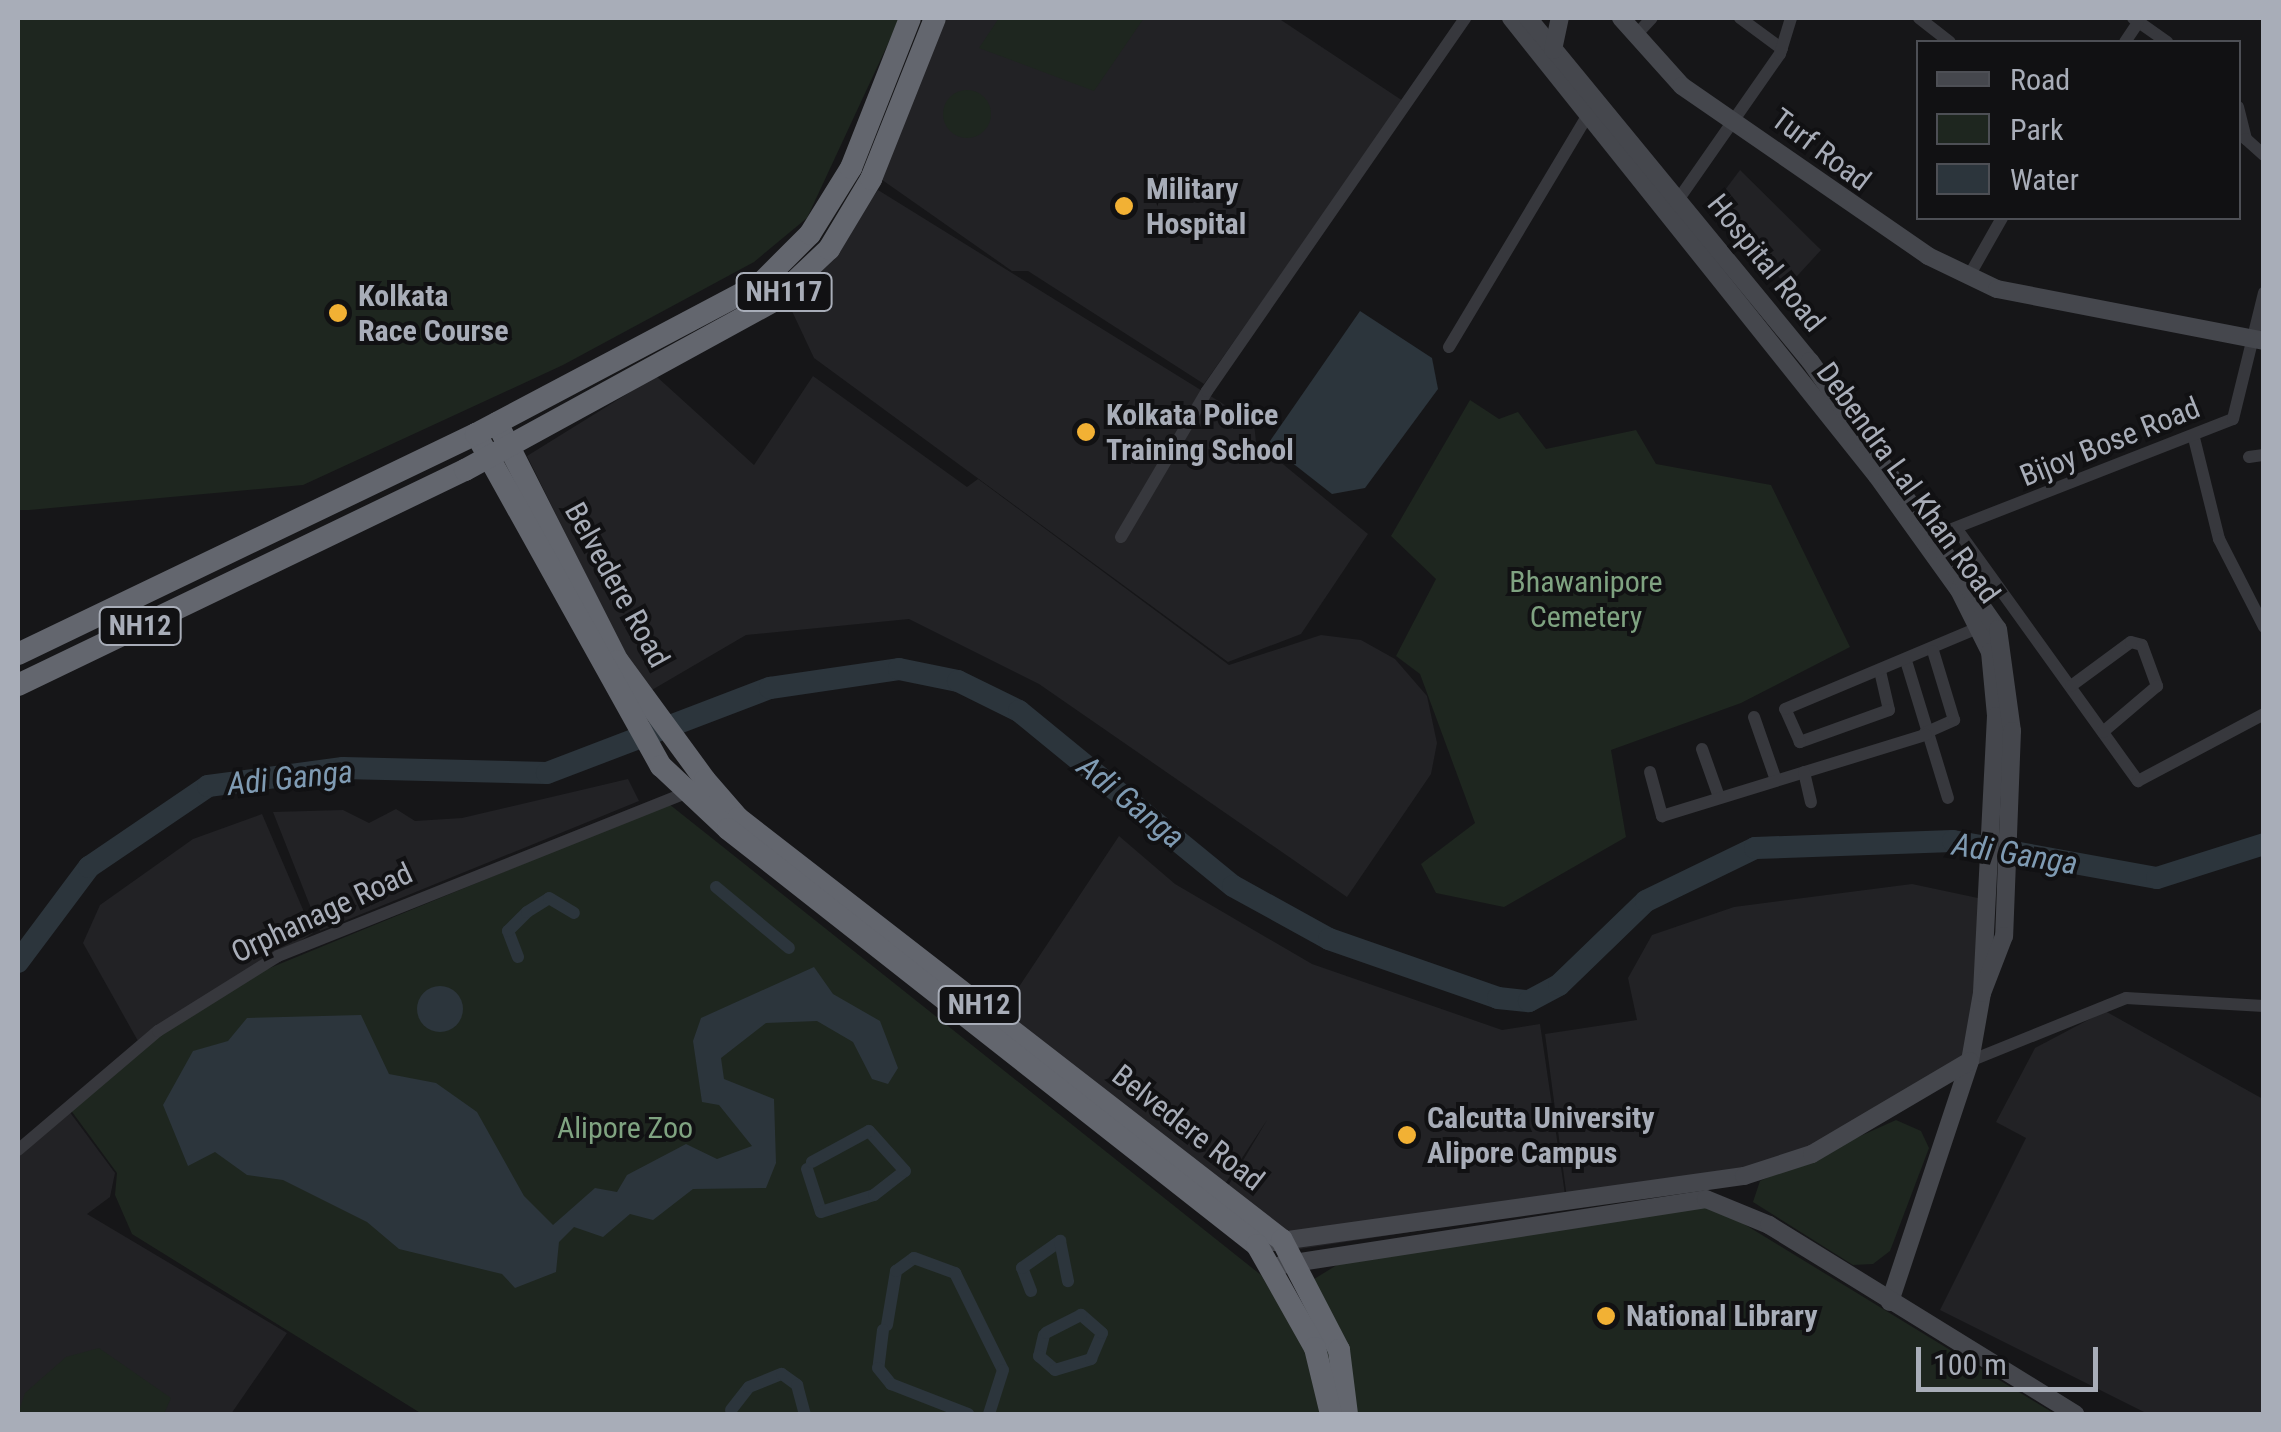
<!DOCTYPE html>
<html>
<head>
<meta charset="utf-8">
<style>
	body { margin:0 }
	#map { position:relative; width:2281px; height:1432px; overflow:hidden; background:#161618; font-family:"Roboto Condensed",sans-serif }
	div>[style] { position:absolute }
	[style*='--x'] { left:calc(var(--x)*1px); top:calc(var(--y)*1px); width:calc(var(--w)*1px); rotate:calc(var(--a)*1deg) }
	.built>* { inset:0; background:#222225 }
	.green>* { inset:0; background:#1e261f }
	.round { border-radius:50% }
	.water>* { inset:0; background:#2c353c }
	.canal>* { height:12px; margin:-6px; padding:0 6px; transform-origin:6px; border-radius:6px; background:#2c353c }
	.river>* { height:22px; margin:-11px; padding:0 11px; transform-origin:11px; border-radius:11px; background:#2c353c }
	.street>* { height:12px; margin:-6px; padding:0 6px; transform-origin:6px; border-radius:6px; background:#37383d }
	.secondary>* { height:18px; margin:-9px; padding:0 9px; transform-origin:9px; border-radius:9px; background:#45474d }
	.highway>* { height:22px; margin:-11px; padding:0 11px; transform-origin:11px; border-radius:11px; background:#63666e }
	.dots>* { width:28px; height:28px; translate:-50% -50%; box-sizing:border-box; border:5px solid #111113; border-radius:50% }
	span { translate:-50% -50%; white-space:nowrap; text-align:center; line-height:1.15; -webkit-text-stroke:8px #111113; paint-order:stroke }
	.shield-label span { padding:2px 8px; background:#111113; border:2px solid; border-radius:8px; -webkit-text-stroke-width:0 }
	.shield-label { font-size:28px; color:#a8adb8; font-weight:700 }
	.street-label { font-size:30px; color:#a8adb8 }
	.poi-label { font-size:30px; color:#a8adb8; font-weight:700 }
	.left { translate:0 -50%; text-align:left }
	.park-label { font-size:30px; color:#7fa381 }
	.water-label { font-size:32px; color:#7f9bb3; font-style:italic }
	.frame { position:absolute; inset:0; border:20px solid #a8adb8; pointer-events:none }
	.legend { position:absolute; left:1916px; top:40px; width:325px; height:180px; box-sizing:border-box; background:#111113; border:2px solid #4d4f55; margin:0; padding:12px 18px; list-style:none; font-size:30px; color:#a8adb8 }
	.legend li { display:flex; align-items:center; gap:20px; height:50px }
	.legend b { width:50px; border:2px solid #4d4f55 }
	.scale { position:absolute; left:1916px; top:1347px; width:182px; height:45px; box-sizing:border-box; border:5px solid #a8adb8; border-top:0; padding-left:12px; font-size:30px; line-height:35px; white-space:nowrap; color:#a8adb8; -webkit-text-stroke:8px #111113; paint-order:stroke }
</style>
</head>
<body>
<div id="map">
	<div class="built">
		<i style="clip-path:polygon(942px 18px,1278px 18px,1403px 101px,1204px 384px,1028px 271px,1012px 271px,878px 177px)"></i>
		<i style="clip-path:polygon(1740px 170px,1821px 250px,1787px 287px,1716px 202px)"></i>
		<i style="clip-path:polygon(878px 190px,1254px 423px,1256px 442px,1368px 534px,1301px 634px,1228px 662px,814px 358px,791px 309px)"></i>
		<i style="clip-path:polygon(656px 376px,754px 465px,813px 376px,967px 487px,978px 479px,1229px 665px,1321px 635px,1361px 640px,1395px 659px,1427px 696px,1437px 743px,1431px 774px,1347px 897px,1039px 684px,909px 619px,746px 635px,645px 694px,527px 456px)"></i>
		<i style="clip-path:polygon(628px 779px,639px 801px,320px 931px,273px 812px,343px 810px,369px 823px,396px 809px,415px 821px,462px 818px)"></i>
		<i style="clip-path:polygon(262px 814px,313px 933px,138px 1041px,83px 943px,100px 905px,193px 839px)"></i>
		<i style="clip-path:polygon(1119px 836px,1175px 884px,1312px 964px,1502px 1030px,1540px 1024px,1567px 1208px,1287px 1251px,1225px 1191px,1267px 1120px,1221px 1190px,999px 1017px)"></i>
		<i style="clip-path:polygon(1912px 884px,1992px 901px,1966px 1057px,1808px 1151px,1692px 1187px,1568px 1206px,1545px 1034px,1637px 1020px,1628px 978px,1652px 935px,1734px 907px)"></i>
		<i style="clip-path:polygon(2105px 1011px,2263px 1099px,2263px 1414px,2148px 1414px,1940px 1310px,2026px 1138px,1996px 1122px,2035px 1048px)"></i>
		<i style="clip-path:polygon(66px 1107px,115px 1173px,110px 1197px,87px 1214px,287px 1333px,231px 1414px,18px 1414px,18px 1153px)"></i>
	</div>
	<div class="green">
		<i style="clip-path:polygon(18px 18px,900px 18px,807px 218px,754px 262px,563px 365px,303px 485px,29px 510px,18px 510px)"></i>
		<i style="clip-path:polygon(999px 18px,1144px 18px,1094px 91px,979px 48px)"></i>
		<i class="round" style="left:943px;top:90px;width:48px;height:48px"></i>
		<i style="clip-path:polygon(1470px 400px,1499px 419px,1518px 412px,1546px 449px,1636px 430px,1656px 464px,1771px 485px,1850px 647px,1741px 703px,1611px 750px,1626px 837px,1504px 907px,1436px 893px,1421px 864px,1475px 823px,1420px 674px,1396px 656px,1436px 579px,1391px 536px)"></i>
		<i style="clip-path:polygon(669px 804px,1261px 1275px,1313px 1362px,1322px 1414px,422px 1414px,132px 1234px,115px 1195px,117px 1173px,67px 1105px,233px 983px)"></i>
		<i style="clip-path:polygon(1896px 1120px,1921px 1131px,1929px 1148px,1890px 1251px,1873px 1264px,1853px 1265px,1753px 1202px,1760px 1181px)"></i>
		<i style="clip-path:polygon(1708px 1202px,2055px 1414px,1344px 1414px,1306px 1284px,1345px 1260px)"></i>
		<i style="clip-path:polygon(99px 1348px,171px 1398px,164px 1414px,18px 1414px,25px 1393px,66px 1357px)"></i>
	</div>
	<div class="water">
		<i style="clip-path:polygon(1360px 311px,1432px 358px,1438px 389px,1365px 488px,1332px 494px,1268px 444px)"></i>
		<i style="clip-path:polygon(814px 967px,833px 994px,880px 1021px,898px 1068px,888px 1084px,872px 1079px,853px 1042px,817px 1021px,766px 1023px,721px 1058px,724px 1079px,774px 1099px,776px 1163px,766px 1188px,693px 1189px,653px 1220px,630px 1214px,603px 1237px,574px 1227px,559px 1242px,556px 1272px,515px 1288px,502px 1274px,399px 1249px,367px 1222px,283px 1180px,247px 1175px,215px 1152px,188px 1166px,163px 1105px,193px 1051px,228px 1041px,247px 1018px,361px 1015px,389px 1074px,436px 1083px,477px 1112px,524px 1196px,553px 1225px,595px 1188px,617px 1192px,627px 1175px,686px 1144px,717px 1159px,752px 1146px,719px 1105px,702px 1102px,693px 1041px,701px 1018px)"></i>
		<i class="round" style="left:417px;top:986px;width:46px;height:46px"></i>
	</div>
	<div class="canal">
		<i style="--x:716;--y:887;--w:95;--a:39.9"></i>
		<i style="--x:518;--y:957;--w:28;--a:-111"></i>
		<i style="--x:508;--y:931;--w:27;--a:-45"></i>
		<i style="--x:527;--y:912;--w:26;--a:-32"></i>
		<i style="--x:549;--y:898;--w:29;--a:31"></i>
		<i style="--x:807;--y:1169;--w:45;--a:72"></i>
		<i style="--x:821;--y:1212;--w:56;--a:-17.8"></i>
		<i style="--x:874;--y:1195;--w:39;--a:-38"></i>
		<i style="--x:905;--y:1171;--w:54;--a:-132"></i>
		<i style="--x:869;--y:1131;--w:65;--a:151.5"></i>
		<i style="--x:1031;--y:1291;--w:25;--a:-111"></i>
		<i style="--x:1022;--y:1268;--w:47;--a:-35.4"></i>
		<i style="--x:1060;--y:1241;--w:41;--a:78.7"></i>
		<i style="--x:887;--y:1325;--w:55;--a:-80.5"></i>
		<i style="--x:896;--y:1271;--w:22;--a:-36"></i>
		<i style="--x:914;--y:1258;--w:44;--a:20.1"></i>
		<i style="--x:955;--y:1273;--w:108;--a:63.7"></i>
		<i style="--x:1003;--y:1370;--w:46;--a:107.7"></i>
		<i style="--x:883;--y:1330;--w:38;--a:97"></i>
		<i style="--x:878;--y:1368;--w:21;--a:51"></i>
		<i style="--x:891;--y:1384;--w:83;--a:21.3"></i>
		<i style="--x:1044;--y:1335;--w:22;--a:103"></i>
		<i style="--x:1039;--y:1356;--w:21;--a:41"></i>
		<i style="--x:1055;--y:1370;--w:38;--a:-17"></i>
		<i style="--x:1091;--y:1359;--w:28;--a:-67"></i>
		<i style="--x:1102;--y:1333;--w:28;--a:-139"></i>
		<i style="--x:1081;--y:1315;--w:39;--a:153"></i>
		<i style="--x:731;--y:1410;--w:29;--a:-52"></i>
		<i style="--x:749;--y:1387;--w:35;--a:-22"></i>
		<i style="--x:782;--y:1374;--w:19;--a:36"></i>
		<i style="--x:797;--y:1385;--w:30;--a:75"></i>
	</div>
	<div class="river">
		<i style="--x:18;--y:962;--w:119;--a:-53.2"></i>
		<i style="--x:89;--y:867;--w:144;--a:-34.2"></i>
		<i style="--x:208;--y:786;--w:136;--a:-7.6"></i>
		<i style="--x:343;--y:768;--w:204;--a:1.4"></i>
		<i style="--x:547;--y:773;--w:239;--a:-20.9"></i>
		<i style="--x:770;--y:688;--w:130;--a:-8.4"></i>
		<i style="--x:899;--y:669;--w:60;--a:11.5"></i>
		<i style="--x:958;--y:681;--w:68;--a:26.2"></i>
		<i style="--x:1019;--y:711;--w:276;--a:39.3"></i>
		<i style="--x:1233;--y:886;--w:110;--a:28.9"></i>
		<i style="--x:1329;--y:939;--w:179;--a:19.2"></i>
		<i style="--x:1498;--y:998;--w:31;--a:6"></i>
		<i style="--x:1529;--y:1001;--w:34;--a:-28"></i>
		<i style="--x:1559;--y:985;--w:121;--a:-44"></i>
		<i style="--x:1646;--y:901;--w:121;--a:-25.9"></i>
		<i style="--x:1755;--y:848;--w:198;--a:-2"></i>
		<i style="--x:1953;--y:841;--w:207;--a:10.3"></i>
		<i style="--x:2157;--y:878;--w:112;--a:-17.6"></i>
	</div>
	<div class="street">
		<i style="--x:1740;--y:18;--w:52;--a:36.4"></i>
		<i style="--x:1919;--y:18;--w:39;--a:38"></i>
		<i style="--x:2133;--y:18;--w:42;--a:35.2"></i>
		<i style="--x:1636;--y:35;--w:23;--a:-47"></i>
		<i style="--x:2125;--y:42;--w:23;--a:-56"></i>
		<i style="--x:2238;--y:107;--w:33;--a:76"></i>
		<i style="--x:2246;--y:139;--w:24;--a:42"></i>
		<i style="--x:1678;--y:200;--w:178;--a:-55.1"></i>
		<i style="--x:1780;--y:54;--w:38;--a:-73"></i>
		<i style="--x:1969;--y:276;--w:67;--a:-60.4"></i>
		<i style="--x:1449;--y:347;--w:269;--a:-59.1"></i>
		<i style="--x:2194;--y:438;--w:104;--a:76.1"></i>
		<i style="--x:2219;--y:539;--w:99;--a:62.9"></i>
		<i style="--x:2249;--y:457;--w:15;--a:-8"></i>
		<i style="--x:1956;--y:528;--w:312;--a:54.3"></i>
		<i style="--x:2138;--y:781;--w:143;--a:-28"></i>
		<i style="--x:1121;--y:537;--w:169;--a:-59.5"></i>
		<i style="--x:1207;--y:391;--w:454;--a:-55.3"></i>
		<i style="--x:1929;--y:538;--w:326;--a:-21.4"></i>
		<i style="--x:2233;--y:419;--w:130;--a:-76.2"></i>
		<i style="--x:1907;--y:664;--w:140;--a:73"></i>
		<i style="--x:1880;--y:671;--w:40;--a:77"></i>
		<i style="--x:1889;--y:710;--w:95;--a:160.2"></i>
		<i style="--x:1800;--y:742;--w:36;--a:-114"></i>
		<i style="--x:1785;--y:709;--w:209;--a:-22.8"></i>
		<i style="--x:2071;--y:686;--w:74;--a:-36.3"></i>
		<i style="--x:2131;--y:642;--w:11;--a:15"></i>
		<i style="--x:2142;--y:645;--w:44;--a:69.9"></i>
		<i style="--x:2157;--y:686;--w:71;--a:139.6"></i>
		<i style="--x:1754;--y:717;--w:67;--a:70.8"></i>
		<i style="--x:1925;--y:733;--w:32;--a:-24"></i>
		<i style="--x:1954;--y:720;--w:72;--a:-106.9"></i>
		<i style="--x:1702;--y:749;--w:51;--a:70.5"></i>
		<i style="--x:1650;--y:772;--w:46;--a:74.7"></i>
		<i style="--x:1662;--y:816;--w:276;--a:-17.1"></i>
		<i style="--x:1804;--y:772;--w:31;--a:77"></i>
		<i style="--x:1970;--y:1061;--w:168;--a:-22"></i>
		<i style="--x:2126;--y:998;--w:138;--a:3.3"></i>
		<i style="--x:18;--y:1150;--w:184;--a:-40.4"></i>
		<i style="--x:158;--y:1031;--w:142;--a:-32"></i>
		<i style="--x:278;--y:956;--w:442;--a:-21.8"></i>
	</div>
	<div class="secondary">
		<i style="--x:1511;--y:18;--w:586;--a:51.37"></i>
		<i style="--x:1877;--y:476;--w:140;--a:54.3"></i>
		<i style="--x:1959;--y:590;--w:69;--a:63.4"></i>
		<i style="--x:1990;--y:652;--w:64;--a:84.6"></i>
		<i style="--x:1996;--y:716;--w:277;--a:92.9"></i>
		<i style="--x:1982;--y:993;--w:69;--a:100"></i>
		<i style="--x:1970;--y:1061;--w:254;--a:108.4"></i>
		<i style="--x:1528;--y:18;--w:444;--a:50.6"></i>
		<i style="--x:1810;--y:361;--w:327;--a:55"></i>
		<i style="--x:1998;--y:629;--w:103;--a:82.2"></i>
		<i style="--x:2012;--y:731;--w:205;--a:92.2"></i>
		<i style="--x:2004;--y:936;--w:61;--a:111.1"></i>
		<i style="--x:1621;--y:18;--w:91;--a:48.1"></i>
		<i style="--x:1682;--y:86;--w:299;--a:34.6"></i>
		<i style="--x:1928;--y:256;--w:76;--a:25.6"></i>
		<i style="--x:1997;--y:289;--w:272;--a:11"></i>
		<i style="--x:1553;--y:50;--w:33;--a:-78"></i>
		<i style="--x:1274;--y:1242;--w:475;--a:-8"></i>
		<i style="--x:1744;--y:1176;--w:71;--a:-17.9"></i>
		<i style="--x:1812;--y:1154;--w:183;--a:-30.5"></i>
		<i style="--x:1281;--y:1265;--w:430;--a:-8.8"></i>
		<i style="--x:1706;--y:1199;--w:68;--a:22.4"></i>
		<i style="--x:1769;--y:1225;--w:360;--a:31.7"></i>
	</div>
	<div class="highway">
		<i style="--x:497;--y:423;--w:267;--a:63.1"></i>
		<i style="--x:618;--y:661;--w:147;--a:53.8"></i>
		<i style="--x:705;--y:780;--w:50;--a:49"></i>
		<i style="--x:738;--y:818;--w:688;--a:37.8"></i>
		<i style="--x:1282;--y:1240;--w:124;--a:62.6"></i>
		<i style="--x:1339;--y:1350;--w:64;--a:82.9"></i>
		<i style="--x:476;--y:434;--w:380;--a:60.9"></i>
		<i style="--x:661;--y:766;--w:92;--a:43.2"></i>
		<i style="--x:728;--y:829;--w:673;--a:38.18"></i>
		<i style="--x:1257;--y:1245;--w:118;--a:60.6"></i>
		<i style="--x:1315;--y:1348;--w:68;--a:76.4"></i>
		<i style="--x:18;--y:654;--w:508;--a:-25.66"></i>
		<i style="--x:476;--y:434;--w:323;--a:-27.9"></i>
		<i style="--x:761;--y:283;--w:69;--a:-45"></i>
		<i style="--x:810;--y:234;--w:78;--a:-58.2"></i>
		<i style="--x:851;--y:168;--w:161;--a:-68.5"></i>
		<i style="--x:18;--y:685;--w:496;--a:-25.7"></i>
		<i style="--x:465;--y:470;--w:352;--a:-28.7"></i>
		<i style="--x:774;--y:301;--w:76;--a:-43.4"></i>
		<i style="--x:829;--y:249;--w:82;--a:-59"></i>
		<i style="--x:871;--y:179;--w:173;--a:-68.3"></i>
	</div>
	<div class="dots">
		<i style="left:1124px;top:206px;background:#f2b134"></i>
		<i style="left:338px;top:313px;background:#f2b134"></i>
		<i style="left:1086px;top:432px;background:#f2b134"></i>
		<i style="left:1407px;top:1135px;background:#f2b134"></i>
		<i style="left:1606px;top:1316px;background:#f2b134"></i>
	</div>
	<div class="shield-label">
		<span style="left:784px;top:292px">NH117</span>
		<span style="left:140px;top:626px">NH12</span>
		<span style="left:979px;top:1005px">NH12</span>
	</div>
	<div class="street-label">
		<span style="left:1821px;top:150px;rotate:37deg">Turf Road</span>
		<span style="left:1766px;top:263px;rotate:51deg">Hospital Road</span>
		<span style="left:2110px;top:442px;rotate:-22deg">Bijoy Bose Road</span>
		<span style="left:1908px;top:483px;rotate:54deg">Debendra Lal Khan Road</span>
		<span style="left:617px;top:585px;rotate:61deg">Belvedere Road</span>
		<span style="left:322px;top:913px;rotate:-25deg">Orphanage Road</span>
		<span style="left:1188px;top:1128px;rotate:38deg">Belvedere Road</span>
	</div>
	<div class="poi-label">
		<span class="left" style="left:1146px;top:206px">Military<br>Hospital</span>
		<span class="left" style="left:358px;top:313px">Kolkata<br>Race Course</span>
		<span class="left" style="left:1106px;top:432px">Kolkata Police<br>Training School</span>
		<span class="left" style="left:1427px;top:1135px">Calcutta University<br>Alipore Campus</span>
		<span class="left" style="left:1626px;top:1316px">National Library</span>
	</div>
	<div class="park-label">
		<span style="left:1586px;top:599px">Bhawanipore<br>Cemetery</span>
		<span style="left:625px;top:1128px">Alipore Zoo</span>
	</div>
	<div class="water-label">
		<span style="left:290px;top:778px;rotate:-6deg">Adi Ganga</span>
		<span style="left:1131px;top:802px;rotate:39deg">Adi Ganga</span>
		<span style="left:2015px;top:854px;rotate:9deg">Adi Ganga</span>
	</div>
	<div class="frame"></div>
	<ul class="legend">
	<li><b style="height:12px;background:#45474d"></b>Road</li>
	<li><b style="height:28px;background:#1e261f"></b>Park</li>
	<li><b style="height:28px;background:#2c353c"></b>Water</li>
	</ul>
	<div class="scale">100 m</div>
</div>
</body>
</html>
